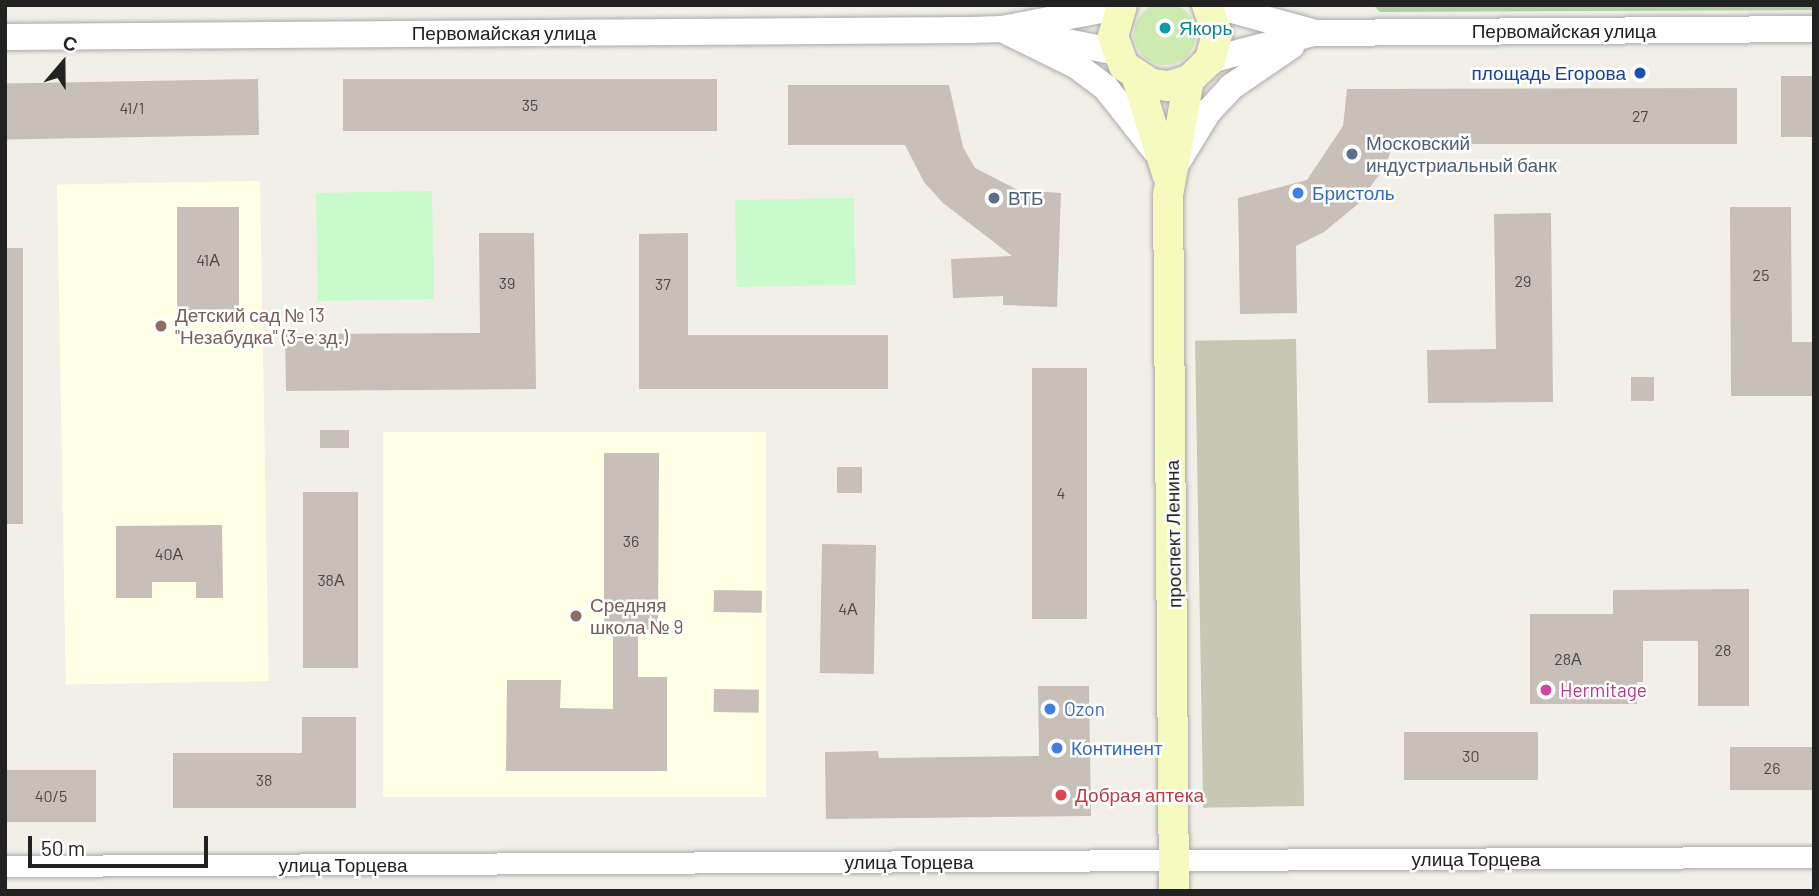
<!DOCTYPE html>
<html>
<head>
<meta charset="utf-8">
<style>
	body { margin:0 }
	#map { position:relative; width:1819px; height:896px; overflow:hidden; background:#f2efe9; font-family:Barlow,sans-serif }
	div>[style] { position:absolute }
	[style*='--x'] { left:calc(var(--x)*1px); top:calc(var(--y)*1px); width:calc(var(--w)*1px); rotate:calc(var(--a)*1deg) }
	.education>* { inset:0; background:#ffffe5; transform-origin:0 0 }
	.construction>* { inset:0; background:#c7c7b4; transform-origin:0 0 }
	.grass>* { inset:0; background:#cdebb0 }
	.round { border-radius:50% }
	.forest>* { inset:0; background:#add19e }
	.park>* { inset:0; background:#c8facc; transform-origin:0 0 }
	.building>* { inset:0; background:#c7bfb8; transform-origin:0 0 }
	.roads { filter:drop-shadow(0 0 2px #a9a9a9) drop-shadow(0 0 2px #a9a9a9) }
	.minor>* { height:21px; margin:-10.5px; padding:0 10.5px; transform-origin:10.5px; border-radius:10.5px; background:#fff }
	.tertiary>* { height:26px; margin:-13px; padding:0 13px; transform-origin:13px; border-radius:13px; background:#fff }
	.secondary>* { height:30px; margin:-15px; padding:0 15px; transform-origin:15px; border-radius:15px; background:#f7fabf }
	.dots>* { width:19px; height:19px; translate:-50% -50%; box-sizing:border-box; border:4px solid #fff; border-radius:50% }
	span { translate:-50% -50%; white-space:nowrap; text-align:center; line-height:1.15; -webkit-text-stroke:5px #fff; paint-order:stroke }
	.number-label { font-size:16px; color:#4b4948 }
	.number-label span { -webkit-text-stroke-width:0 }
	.culture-label { font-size:19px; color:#0d838f }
	.left { translate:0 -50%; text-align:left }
	.street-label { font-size:19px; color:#222 }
	.transit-label { font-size:19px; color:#164399 }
	.right { translate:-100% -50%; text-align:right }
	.service-label { font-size:19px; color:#4e5e75 }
	.shop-label { font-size:19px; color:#366cbe }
	.education-label { font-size:19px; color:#785e54 }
	.hotel-label { font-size:19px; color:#b23c85 }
	.health-label { font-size:19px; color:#be3a42 }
	.frame { position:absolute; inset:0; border:7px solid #222; pointer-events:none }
	.north { position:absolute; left:28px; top:28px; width:70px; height:70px; -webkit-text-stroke:5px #fff; paint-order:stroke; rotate:20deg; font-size:19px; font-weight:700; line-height:28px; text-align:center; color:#222 }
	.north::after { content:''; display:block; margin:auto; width:24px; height:32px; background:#222; clip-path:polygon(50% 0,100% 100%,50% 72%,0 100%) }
	.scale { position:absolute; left:28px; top:836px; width:180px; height:32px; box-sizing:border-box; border:4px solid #222; border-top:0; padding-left:9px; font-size:21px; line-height:24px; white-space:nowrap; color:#222; -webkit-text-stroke:5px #fff; paint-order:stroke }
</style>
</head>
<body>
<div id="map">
	<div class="education">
		<i style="left:260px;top:181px;width:500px;height:203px;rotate:89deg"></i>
		<i style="left:766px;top:432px;width:365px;height:383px;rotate:90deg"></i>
	</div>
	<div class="construction">
		<i style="left:1296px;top:339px;width:467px;height:101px;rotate:89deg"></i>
	</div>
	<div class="grass">
		<i class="round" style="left:1134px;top:3px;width:62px;height:62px"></i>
	</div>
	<div class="forest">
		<i style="clip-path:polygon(1373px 5px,1814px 5px,1814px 10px,1380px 12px)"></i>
	</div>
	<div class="park">
		<i style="left:432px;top:191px;width:108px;height:116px;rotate:89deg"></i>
		<i style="left:854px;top:198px;width:87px;height:119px;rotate:89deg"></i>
	</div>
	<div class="building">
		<i style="left:1781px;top:76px;width:33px;height:61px"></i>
		<i style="left:258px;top:79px;width:56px;height:253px;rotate:89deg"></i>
		<i style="left:343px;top:79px;width:374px;height:52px"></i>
		<i style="clip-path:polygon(788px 85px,949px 85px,963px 147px,975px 168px,1018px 190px,1061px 193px,1057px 307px,1003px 305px,1003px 296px,953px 298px,951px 259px,1012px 256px,943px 203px,924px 182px,905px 145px,788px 145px)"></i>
		<i style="clip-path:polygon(1737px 88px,1737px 144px,1393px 144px,1386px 165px,1358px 204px,1324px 232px,1296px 246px,1297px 313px,1240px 314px,1238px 198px,1307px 180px,1343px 126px,1347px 89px)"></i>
		<i style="left:177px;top:207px;width:62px;height:105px"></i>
		<i style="clip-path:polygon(1730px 207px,1791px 207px,1792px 342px,1814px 342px,1814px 396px,1731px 396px)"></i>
		<i style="clip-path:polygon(1551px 213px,1553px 402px,1428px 403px,1427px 350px,1496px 349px,1494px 214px)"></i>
		<i style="clip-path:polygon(479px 233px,534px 233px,536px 389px,286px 391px,285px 334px,480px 333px)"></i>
		<i style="clip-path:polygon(688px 233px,688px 335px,888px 335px,888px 389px,639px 389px,639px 234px)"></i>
		<i style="left:5px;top:248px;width:18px;height:276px"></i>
		<i style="left:1032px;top:368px;width:55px;height:251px"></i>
		<i style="left:1631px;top:377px;width:23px;height:24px"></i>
		<i style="left:320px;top:430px;width:29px;height:18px"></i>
		<i style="clip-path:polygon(604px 453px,659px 453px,658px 630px,638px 630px,638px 677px,667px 677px,667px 771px,506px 771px,507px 680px,561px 680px,560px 708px,613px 709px,613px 629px,604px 629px)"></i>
		<i style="left:837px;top:467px;width:25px;height:26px"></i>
		<i style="left:303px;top:492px;width:55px;height:176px"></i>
		<i style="clip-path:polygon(222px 525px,223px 598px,196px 598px,196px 582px,152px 582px,152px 598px,116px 598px,116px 526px)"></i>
		<i style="left:822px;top:544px;width:54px;height:129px;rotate:1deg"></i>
		<i style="clip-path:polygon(1749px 589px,1749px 706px,1698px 706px,1698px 641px,1643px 641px,1643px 682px,1637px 682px,1637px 704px,1530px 704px,1530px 614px,1613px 614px,1613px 590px)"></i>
		<i style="left:714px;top:590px;width:48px;height:22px;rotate:1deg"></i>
		<i style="clip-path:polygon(1038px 686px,1089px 686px,1091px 816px,826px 819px,825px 752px,878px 751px,879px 758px,1039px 756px)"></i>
		<i style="left:714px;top:689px;width:45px;height:23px;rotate:1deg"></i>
		<i style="clip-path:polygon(302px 717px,356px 717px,356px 808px,173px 808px,173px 753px,302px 753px)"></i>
		<i style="left:1404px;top:732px;width:134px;height:48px"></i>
		<i style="left:1730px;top:747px;width:84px;height:43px"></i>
		<i style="left:5px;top:770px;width:91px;height:52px"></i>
	</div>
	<div class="roads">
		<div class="minor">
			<i style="--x:5;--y:866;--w:1809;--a:-0.29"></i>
		</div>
		<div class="tertiary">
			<i style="--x:1214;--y:5;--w:102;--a:15.4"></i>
			<i style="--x:1002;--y:29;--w:84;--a:26.3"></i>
			<i style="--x:1077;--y:66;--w:36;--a:37"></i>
			<i style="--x:1106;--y:88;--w:78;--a:51.8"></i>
			<i style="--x:1038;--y:36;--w:80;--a:11.6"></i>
			<i style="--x:5;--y:37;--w:965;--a:-0.42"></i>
			<i style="--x:970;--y:30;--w:32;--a:-2"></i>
			<i style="--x:1002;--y:29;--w:122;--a:-10.9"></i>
			<i style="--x:1210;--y:60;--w:107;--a:-14.6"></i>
			<i style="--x:1314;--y:33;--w:500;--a:-0.46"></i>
			<i style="--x:1176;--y:164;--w:61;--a:-58.4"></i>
			<i style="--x:1208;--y:112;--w:34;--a:-47"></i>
			<i style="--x:1231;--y:87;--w:73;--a:-34.3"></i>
		</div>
		<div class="secondary">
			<i style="--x:1122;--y:5;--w:32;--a:106"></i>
			<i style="--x:1113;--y:36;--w:32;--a:70"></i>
			<i style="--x:1124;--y:66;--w:33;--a:33"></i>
			<i style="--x:1152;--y:84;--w:17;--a:7"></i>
			<i style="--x:1169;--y:86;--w:21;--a:-17"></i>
			<i style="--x:1189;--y:80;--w:29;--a:-44"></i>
			<i style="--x:1210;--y:60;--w:27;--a:-75"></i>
			<i style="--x:1217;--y:34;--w:31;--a:-109"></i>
			<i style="--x:1137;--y:78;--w:101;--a:72.6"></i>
			<i style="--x:1174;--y:891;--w:696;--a:-90.49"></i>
			<i style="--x:1168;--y:195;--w:117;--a:-79.7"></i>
		</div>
	</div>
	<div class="dots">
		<i style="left:1165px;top:28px;background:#0f9aa8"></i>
		<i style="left:1640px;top:73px;background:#1a4fb4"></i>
		<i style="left:1352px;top:154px;background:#5c6f8a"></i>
		<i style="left:1298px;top:193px;background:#3f7fe0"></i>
		<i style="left:994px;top:198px;background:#5c6f8a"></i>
		<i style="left:161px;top:326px;background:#8d6e63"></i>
		<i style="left:576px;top:616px;background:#8d6e63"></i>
		<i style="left:1546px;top:690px;background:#d1479c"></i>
		<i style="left:1050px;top:709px;background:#3f7fe0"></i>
		<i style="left:1057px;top:748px;background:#3f7fe0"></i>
		<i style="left:1061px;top:795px;background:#e0444e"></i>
	</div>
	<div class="number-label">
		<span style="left:530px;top:105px">35</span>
		<span style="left:132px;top:108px">41/1</span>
		<span style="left:1640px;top:116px">27</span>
		<span style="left:208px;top:260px">41А</span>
		<span style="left:1761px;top:275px">25</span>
		<span style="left:1523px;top:281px">29</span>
		<span style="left:507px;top:283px">39</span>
		<span style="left:663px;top:284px">37</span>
		<span style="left:1061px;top:493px">4</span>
		<span style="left:631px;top:541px">36</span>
		<span style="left:169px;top:554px">40А</span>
		<span style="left:331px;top:580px">38А</span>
		<span style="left:848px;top:609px">4А</span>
		<span style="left:1723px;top:650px">28</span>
		<span style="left:1568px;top:659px">28А</span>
		<span style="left:1471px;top:756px">30</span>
		<span style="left:1772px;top:768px">26</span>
		<span style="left:264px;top:780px">38</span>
		<span style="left:51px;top:796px">40/5</span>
	</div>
	<div class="culture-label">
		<span class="left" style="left:1179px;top:28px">Якорь</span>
	</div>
	<div class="street-label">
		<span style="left:1564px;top:31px">Первомайская улица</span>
		<span style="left:504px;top:33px">Первомайская улица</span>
		<span style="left:1173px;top:534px;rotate:-91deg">проспект Ленина</span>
		<span style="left:1476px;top:859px">улица Торцева</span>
		<span style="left:909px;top:862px">улица Торцева</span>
		<span style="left:343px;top:865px">улица Торцева</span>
	</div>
	<div class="transit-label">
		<span class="right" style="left:1626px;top:73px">площадь Егорова</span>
	</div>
	<div class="service-label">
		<span class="left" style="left:1366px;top:154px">Московский<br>индустриальный банк</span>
		<span class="left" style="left:1008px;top:198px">ВТБ</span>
	</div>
	<div class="shop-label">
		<span class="left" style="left:1312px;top:193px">Бристоль</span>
		<span class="left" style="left:1064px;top:709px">Ozon</span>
		<span class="left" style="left:1071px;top:748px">Континент</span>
	</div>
	<div class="education-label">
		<span class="left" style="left:175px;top:326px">Детский сад № 13<br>"Незабудка" (3-е зд.)</span>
		<span class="left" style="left:590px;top:616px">Средняя<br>школа № 9</span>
	</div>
	<div class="hotel-label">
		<span class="left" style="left:1560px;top:690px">Hermitage</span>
	</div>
	<div class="health-label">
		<span class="left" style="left:1075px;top:795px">Добрая аптека</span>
	</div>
	<div class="frame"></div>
	<div class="north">С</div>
	<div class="scale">50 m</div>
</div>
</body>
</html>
